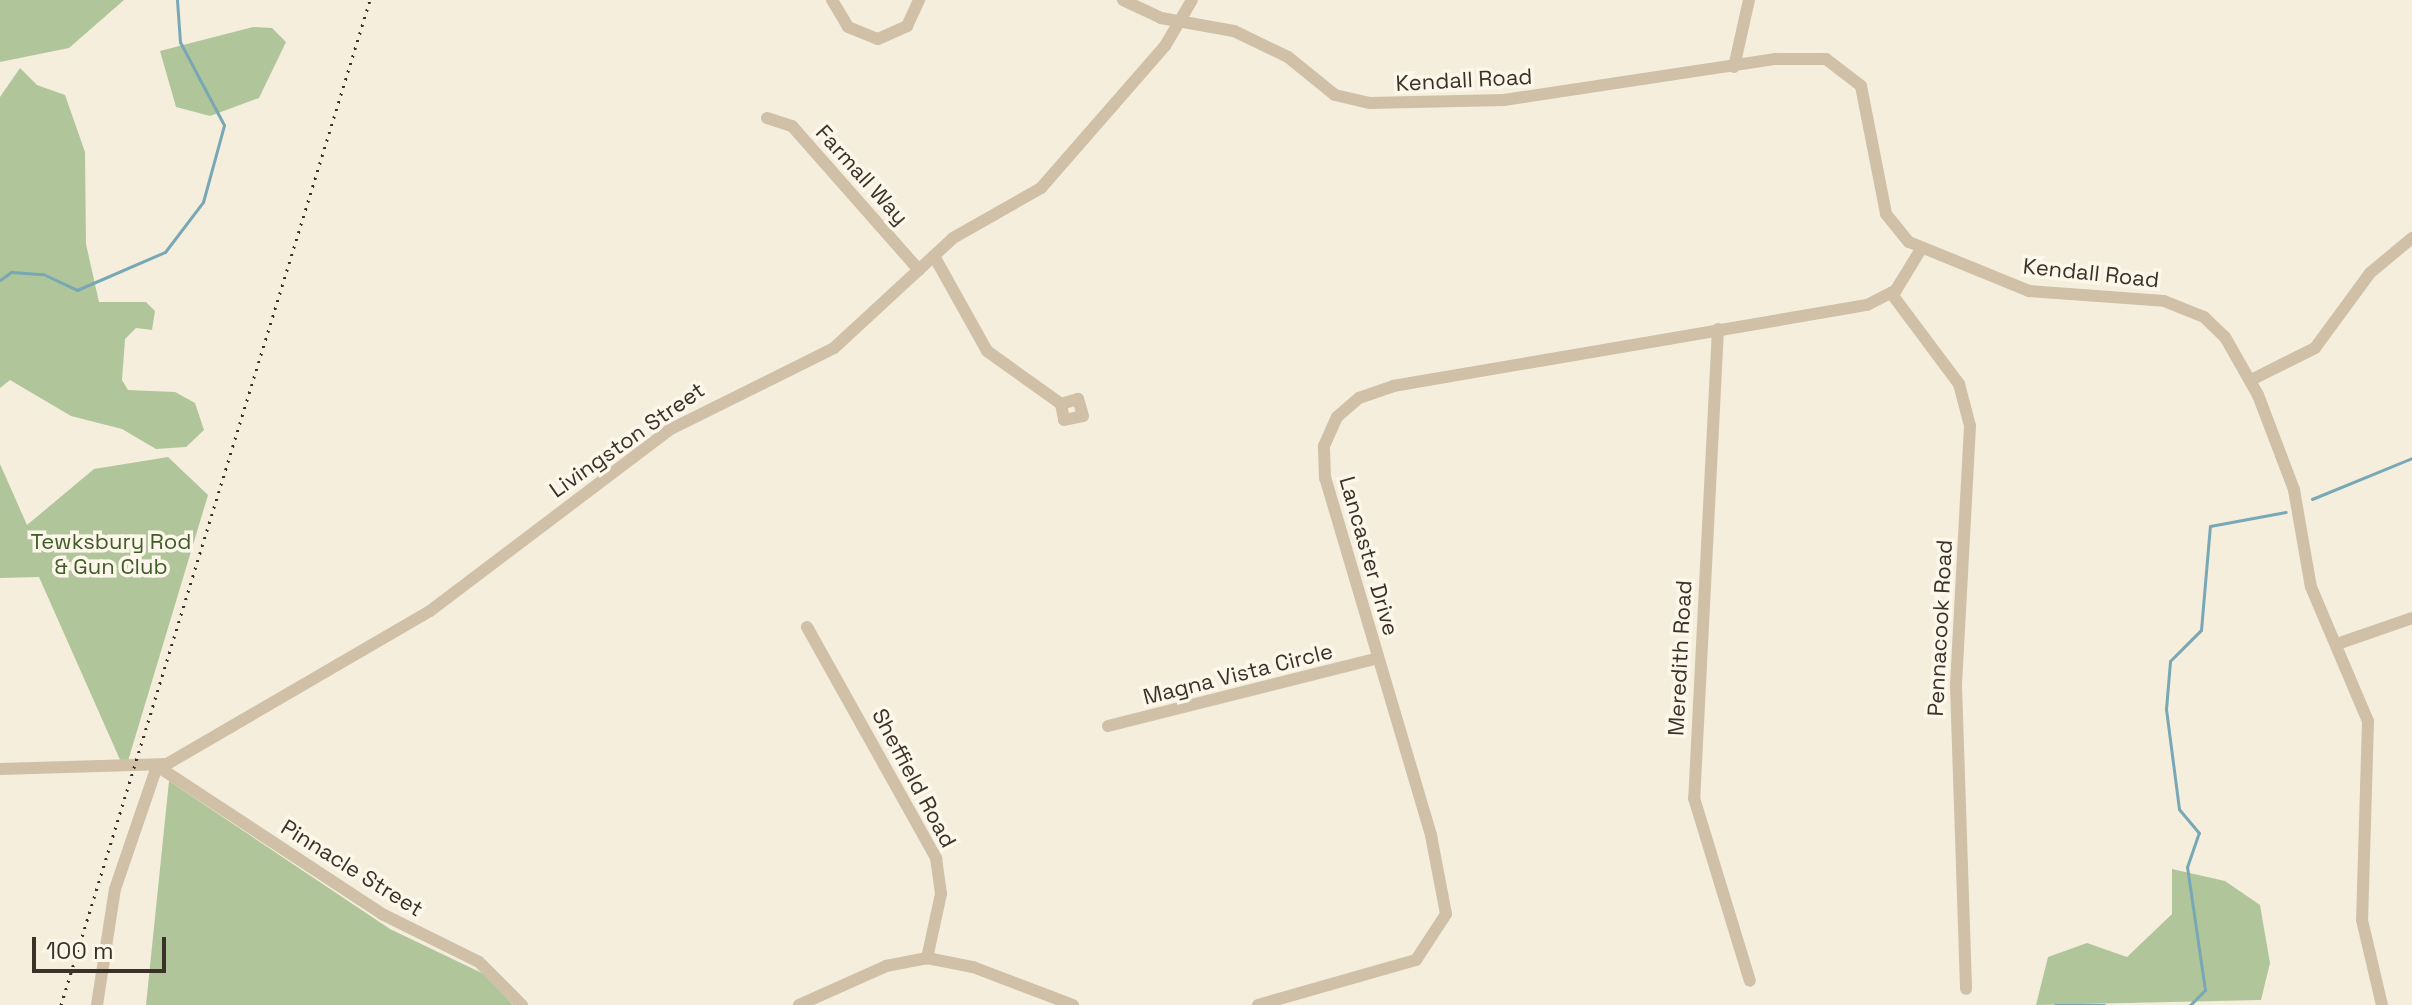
<!DOCTYPE html>
<html>
<head>
<meta charset="utf-8">
<style>
	body { margin:0 }
	#map { position:relative; width:2412px; height:1005px; overflow:hidden; background:#f5eedc; font-family:"Space Grotesk",sans-serif }
	div>[style] { position:absolute }
	[style*='--x'] { left:calc(var(--x)*1px); top:calc(var(--y)*1px); width:calc(var(--w)*1px); rotate:calc(var(--a)*1deg) }
	.green>* { inset:0; background:#b0c69a }
	.stream>* { height:3px; margin:-1.5px; padding:0 1.5px; transform-origin:1.5px; border-radius:1.5px; background:#78a8b6 }
	.minor>* { height:12px; margin:-6px; padding:0 6px; transform-origin:6px; border-radius:6px; background:#cfc0a7 }
	.rail>* { height:3px; margin-top:-1.5px; transform-origin:0; background:repeating-linear-gradient(90deg,#3b3128 0 2px,transparent 0 8px) }
	span { translate:-50% -50%; white-space:nowrap; text-align:center; line-height:1.15; -webkit-text-stroke:7px #fcf7ea; paint-order:stroke }
	.street-label { font-size:22px; color:#3b3128 }
	.park-label { font-size:22px; color:#405c29 }
	.scale { position:absolute; left:32px; top:937px; width:134px; height:36px; box-sizing:border-box; border:4px solid #3b3128; border-top:0; padding-left:10px; font-size:24px; line-height:28px; white-space:nowrap; color:#3b3128; -webkit-text-stroke:6px #fcf7ea; paint-order:stroke }
</style>
</head>
<body>
<div id="map">
	<div class="green">
		<i style="clip-path:polygon(0 0,124px 0,69px 48px,0 62px)"></i>
		<i style="clip-path:polygon(253px 27px,272px 28px,286px 42px,259px 98px,210px 116px,176px 107px,160px 51px)"></i>
		<i style="clip-path:polygon(20px 68px,37px 85px,65px 95px,85px 152px,86px 244px,99px 302px,146px 302px,155px 311px,152px 330px,136px 328px,125px 339px,122px 380px,128px 390px,175px 392px,195px 403px,204px 430px,186px 447px,156px 449px,122px 429px,71px 416px,10px 380px,0 388px,0 97px)"></i>
		<i style="clip-path:polygon(168px 457px,208px 495px,125px 771px,39px 577px,0 578px,0 464px,27px 525px,94px 469px)"></i>
		<i style="clip-path:polygon(169px 781px,390px 929px,486px 975px,513px 1005px,146px 1005px)"></i>
		<i style="clip-path:polygon(2172px 869px,2225px 881px,2260px 905px,2270px 963px,2261px 1000px,2036px 1005px,2048px 957px,2087px 943px,2127px 957px,2172px 914px)"></i>
	</div>
	<div class="stream">
		<i style="--x:0;--y:280;--w:14;--a:-36"></i>
		<i style="--x:11;--y:272;--w:32;--a:4"></i>
		<i style="--x:43;--y:274;--w:38;--a:25"></i>
		<i style="--x:77;--y:290;--w:96;--a:-23.4"></i>
		<i style="--x:165;--y:252;--w:63;--a:-52.8"></i>
		<i style="--x:203;--y:202;--w:80;--a:-74.7"></i>
		<i style="--x:224;--y:125;--w:94;--a:-117.9"></i>
		<i style="--x:180;--y:42;--w:42;--a:-94.1"></i>
		<i style="--x:2312;--y:499;--w:108;--a:-22.3"></i>
		<i style="--x:2055;--y:1005;--w:49;--a:0"></i>
		<i style="--x:2190;--y:1005;--w:21;--a:-45"></i>
		<i style="--x:2205;--y:990;--w:124;--a:-98.3"></i>
		<i style="--x:2187;--y:867;--w:36;--a:-71"></i>
		<i style="--x:2199;--y:833;--w:31;--a:-130"></i>
		<i style="--x:2179;--y:809;--w:101;--a:-97.4"></i>
		<i style="--x:2166;--y:709;--w:48;--a:-85.2"></i>
		<i style="--x:2170;--y:661;--w:44;--a:-45"></i>
		<i style="--x:2201;--y:630;--w:104;--a:-85.1"></i>
		<i style="--x:2210;--y:526;--w:77;--a:-10.4"></i>
	</div>
	<div class="minor">
		<i style="--x:832;--y:0;--w:31;--a:59"></i>
		<i style="--x:848;--y:27;--w:32;--a:22"></i>
		<i style="--x:878;--y:39;--w:32;--a:-24"></i>
		<i style="--x:907;--y:26;--w:29;--a:-65"></i>
		<i style="--x:1123;--y:0;--w:42;--a:25.3"></i>
		<i style="--x:1161;--y:18;--w:74;--a:10.1"></i>
		<i style="--x:1234;--y:31;--w:60;--a:25.7"></i>
		<i style="--x:1288;--y:57;--w:60;--a:39"></i>
		<i style="--x:1335;--y:95;--w:36;--a:13"></i>
		<i style="--x:1370;--y:103;--w:134;--a:-1.3"></i>
		<i style="--x:1504;--y:100;--w:275;--a:-8.6"></i>
		<i style="--x:1776;--y:59;--w:50;--a:0"></i>
		<i style="--x:1826;--y:59;--w:44;--a:37.6"></i>
		<i style="--x:1861;--y:86;--w:130;--a:78.9"></i>
		<i style="--x:1886;--y:214;--w:36;--a:51"></i>
		<i style="--x:1909;--y:242;--w:130;--a:22.2"></i>
		<i style="--x:2029;--y:291;--w:135;--a:4.2"></i>
		<i style="--x:2164;--y:301;--w:43;--a:21.8"></i>
		<i style="--x:2204;--y:317;--w:29;--a:44"></i>
		<i style="--x:2225;--y:337;--w:67;--a:60.4"></i>
		<i style="--x:2258;--y:395;--w:102;--a:69.2"></i>
		<i style="--x:2294;--y:490;--w:98;--a:80.1"></i>
		<i style="--x:2311;--y:587;--w:146;--a:67"></i>
		<i style="--x:2368;--y:721;--w:199;--a:91.7"></i>
		<i style="--x:2362;--y:920;--w:87;--a:76.8"></i>
		<i style="--x:1734;--y:67;--w:69;--a:-77.4"></i>
		<i style="--x:767;--y:118;--w:26;--a:18"></i>
		<i style="--x:792;--y:126;--w:192;--a:48.6"></i>
		<i style="--x:934;--y:256;--w:109;--a:60.8"></i>
		<i style="--x:987;--y:351;--w:91;--a:35.6"></i>
		<i style="--x:1061;--y:404;--w:16;--a:79"></i>
		<i style="--x:1064;--y:420;--w:19;--a:-12"></i>
		<i style="--x:1083;--y:416;--w:18;--a:-106"></i>
		<i style="--x:1078;--y:399;--w:18;--a:164"></i>
		<i style="--x:1891;--y:293;--w:114;--a:53.2"></i>
		<i style="--x:1959;--y:384;--w:43;--a:75.3"></i>
		<i style="--x:1970;--y:426;--w:260;--a:93.1"></i>
		<i style="--x:1956;--y:686;--w:303;--a:88.1"></i>
		<i style="--x:1718;--y:329;--w:470;--a:92.9"></i>
		<i style="--x:1694;--y:798;--w:191;--a:73"></i>
		<i style="--x:2251;--y:380;--w:72;--a:-26.6"></i>
		<i style="--x:2315;--y:348;--w:93;--a:-53.7"></i>
		<i style="--x:2370;--y:273;--w:55;--a:-39.8"></i>
		<i style="--x:807;--y:627;--w:265;--a:60.8"></i>
		<i style="--x:936;--y:858;--w:36;--a:82"></i>
		<i style="--x:941;--y:894;--w:66;--a:102.3"></i>
		<i style="--x:2337;--y:644;--w:79;--a:-19.1"></i>
		<i style="--x:1108;--y:726;--w:278;--a:-14.1"></i>
		<i style="--x:0;--y:769;--w:167;--a:-1.7"></i>
		<i style="--x:167;--y:764;--w:304;--a:-30.2"></i>
		<i style="--x:430;--y:611;--w:300;--a:-37.1"></i>
		<i style="--x:669;--y:430;--w:184;--a:-26.4"></i>
		<i style="--x:834;--y:348;--w:162;--a:-42.7"></i>
		<i style="--x:953;--y:238;--w:101;--a:-29.6"></i>
		<i style="--x:1041;--y:188;--w:189;--a:-48.9"></i>
		<i style="--x:1165;--y:46;--w:53;--a:-59.6"></i>
		<i style="--x:97;--y:1005;--w:117;--a:-81.2"></i>
		<i style="--x:115;--y:889;--w:130;--a:-71.1"></i>
		<i style="--x:157;--y:766;--w:269;--a:33.3"></i>
		<i style="--x:382;--y:914;--w:108;--a:26.3"></i>
		<i style="--x:479;--y:962;--w:61;--a:45"></i>
		<i style="--x:799;--y:1005;--w:95;--a:-24.1"></i>
		<i style="--x:886;--y:966;--w:42;--a:-11"></i>
		<i style="--x:927;--y:958;--w:47;--a:11.1"></i>
		<i style="--x:973;--y:967;--w:107;--a:20.8"></i>
		<i style="--x:1258;--y:1005;--w:164;--a:-15.9"></i>
		<i style="--x:1416;--y:960;--w:55;--a:-56.9"></i>
		<i style="--x:1446;--y:914;--w:80;--a:-100.8"></i>
		<i style="--x:1431;--y:835;--w:372;--a:-106.5"></i>
		<i style="--x:1325;--y:478;--w:32;--a:-92"></i>
		<i style="--x:1324;--y:446;--w:32;--a:-66"></i>
		<i style="--x:1337;--y:417;--w:29;--a:-41"></i>
		<i style="--x:1359;--y:398;--w:36;--a:-19"></i>
		<i style="--x:1393;--y:386;--w:481;--a:-9.7"></i>
		<i style="--x:1867;--y:305;--w:33;--a:-27"></i>
		<i style="--x:1896;--y:290;--w:48;--a:-58.6"></i>
	</div>
	<div class="rail">
		<i style="--x:61;--y:1005;--w:1051;--a:-72.91"></i>
	</div>
	<div class="street-label">
		<span style="left:1464px;top:80px;rotate:-3deg">Kendall Road</span>
		<span style="left:862px;top:175px;rotate:48deg">Farmall Way</span>
		<span style="left:2091px;top:273px;rotate:6deg">Kendall Road</span>
		<span style="left:627px;top:440px;rotate:-35deg">Livingston Street</span>
		<span style="left:1369px;top:556px;rotate:74deg">Lancaster Drive</span>
		<span style="left:1940px;top:628px;rotate:-87deg">Pennacook Road</span>
		<span style="left:1680px;top:658px;rotate:-87deg">Meredith Road</span>
		<span style="left:1238px;top:674px;rotate:-14deg">Magna Vista Circle</span>
		<span style="left:914px;top:778px;rotate:62deg">Sheffield Road</span>
		<span style="left:352px;top:868px;rotate:32deg">Pinnacle Street</span>
	</div>
	<div class="park-label">
		<span style="left:111px;top:554px">Tewksbury Rod<br>&amp; Gun Club</span>
	</div>
	<div class="scale">100 m</div>
</div>
</body>
</html>
